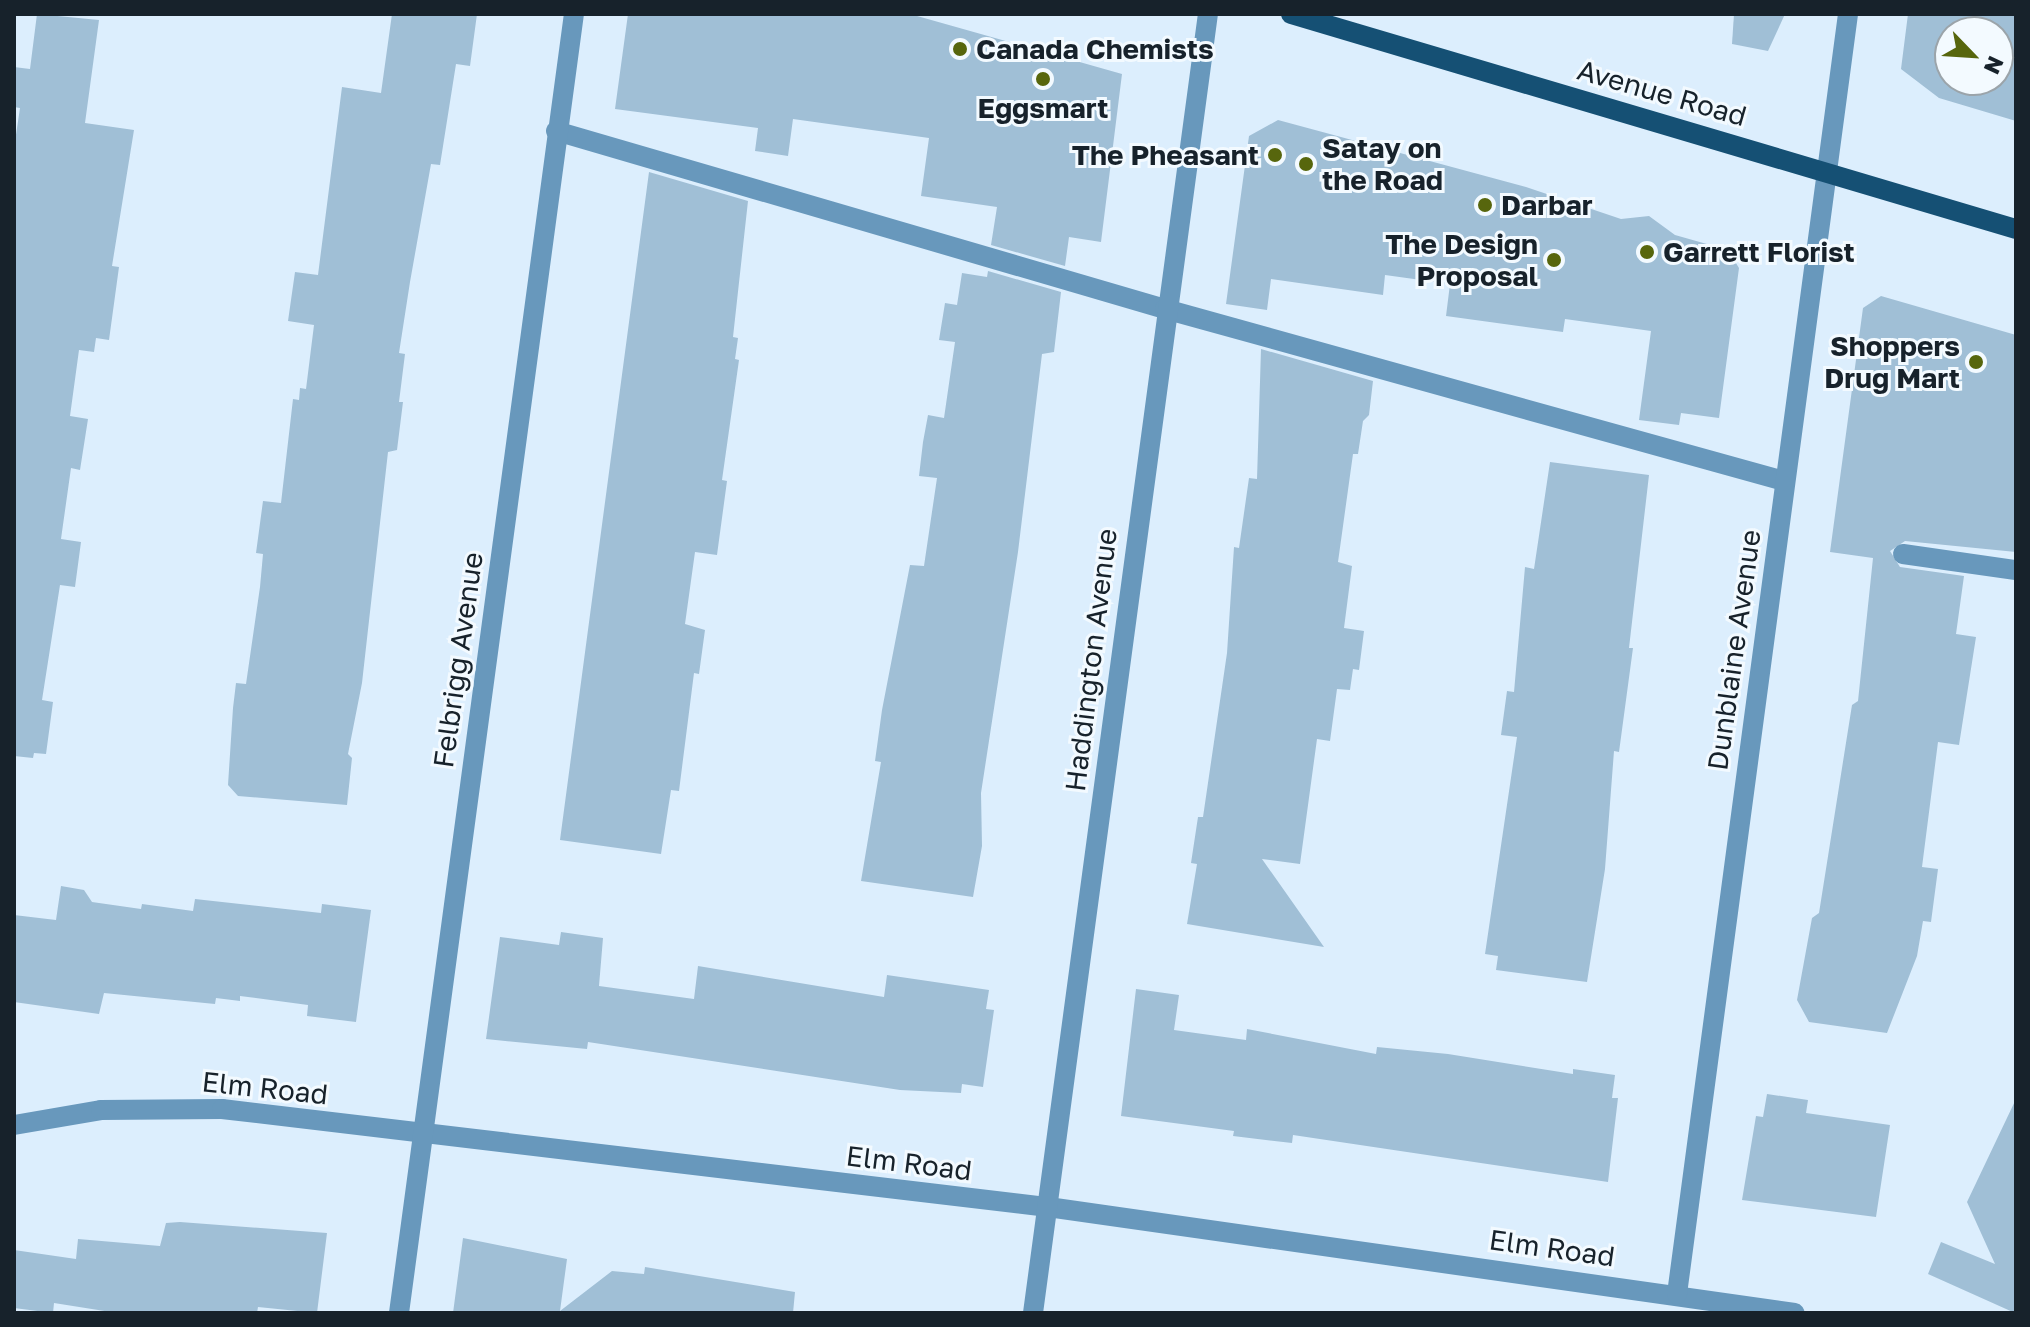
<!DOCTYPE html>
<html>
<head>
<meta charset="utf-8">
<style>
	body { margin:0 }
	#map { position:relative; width:2030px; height:1327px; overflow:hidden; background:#dceefd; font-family:"Golos Text",sans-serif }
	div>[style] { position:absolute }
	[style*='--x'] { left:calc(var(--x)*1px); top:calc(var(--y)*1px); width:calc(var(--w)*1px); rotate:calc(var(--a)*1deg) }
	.building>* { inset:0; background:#a0bfd6 }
	.minor>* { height:20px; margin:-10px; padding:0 10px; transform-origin:10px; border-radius:10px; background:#6898bc }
	.major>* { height:20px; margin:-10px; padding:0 10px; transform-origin:10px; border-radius:10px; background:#155074 }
	.dots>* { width:22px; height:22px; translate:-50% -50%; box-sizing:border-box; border:4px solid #f3faff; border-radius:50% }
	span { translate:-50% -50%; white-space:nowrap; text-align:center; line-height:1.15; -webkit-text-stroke:6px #f3faff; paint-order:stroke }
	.poi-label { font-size:28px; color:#17222b; font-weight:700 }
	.left { translate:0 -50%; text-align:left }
	.right { translate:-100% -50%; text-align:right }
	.street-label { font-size:28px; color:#17222b }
	.frame { position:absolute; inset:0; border:16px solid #17222b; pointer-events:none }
	.north { position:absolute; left:1934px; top:16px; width:80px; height:80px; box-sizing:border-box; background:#f3faff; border:2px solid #9ba4aa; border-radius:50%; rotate:115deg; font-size:22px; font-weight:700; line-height:32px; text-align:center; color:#17222b }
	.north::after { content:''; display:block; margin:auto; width:28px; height:36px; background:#57660d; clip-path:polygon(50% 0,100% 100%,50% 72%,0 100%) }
</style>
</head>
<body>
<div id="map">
	<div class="building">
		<i style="clip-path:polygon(37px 14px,99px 20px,85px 123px,134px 130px,112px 266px,119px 267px,109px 340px,96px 338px,94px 352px,79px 350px,70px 416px,88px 419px,80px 470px,71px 468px,61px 539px,81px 542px,75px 587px,60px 585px,42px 700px,53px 702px,46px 754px,34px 753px,33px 758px,14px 756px,14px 148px,20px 108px,14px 107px,14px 67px,30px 69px)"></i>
		<i style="clip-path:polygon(392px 14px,477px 14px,470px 66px,456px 64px,440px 165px,431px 164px,410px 282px,399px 353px,405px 354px,399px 402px,403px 402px,397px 450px,388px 452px,362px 683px,348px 754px,352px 758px,347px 805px,238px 796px,228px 785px,233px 708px,236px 683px,246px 684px,260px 587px,263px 554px,256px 553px,263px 501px,281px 503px,293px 399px,299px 400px,300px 388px,306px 389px,314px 325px,288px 321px,295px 272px,318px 275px,342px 87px,381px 93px)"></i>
		<i style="clip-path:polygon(628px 14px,910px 14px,1122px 74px,1101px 242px,1069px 237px,1065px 266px,991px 245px,997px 207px,921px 196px,929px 138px,793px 119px,788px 156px,755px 151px,758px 128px,615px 109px)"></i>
		<i style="clip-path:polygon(1734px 14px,1785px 14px,1768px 51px,1732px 44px)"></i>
		<i style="clip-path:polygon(evenodd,1908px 14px,2016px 14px,2016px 121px,1939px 98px,1901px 69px,1908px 14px,1950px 32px,1998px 32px,1998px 80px,1950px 80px,1950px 32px)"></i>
		<i style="clip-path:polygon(1278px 120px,1526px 187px,1621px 219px,1649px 216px,1675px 235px,1728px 250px,1739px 268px,1719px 418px,1681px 413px,1679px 425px,1639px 420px,1651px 331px,1565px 319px,1563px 332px,1446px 316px,1450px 284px,1385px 275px,1383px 295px,1271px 279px,1267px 310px,1226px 304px,1249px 136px)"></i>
		<i style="clip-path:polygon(649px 172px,748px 201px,733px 337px,738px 338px,735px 359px,739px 360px,722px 480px,727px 481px,717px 555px,695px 552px,685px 624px,705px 630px,699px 674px,694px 673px,679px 791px,671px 790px,661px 854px,560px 840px)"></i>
		<i style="clip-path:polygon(988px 271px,1061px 292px,1054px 352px,1042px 354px,1018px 552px,981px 793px,982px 846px,973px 897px,861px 881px,881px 762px,875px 761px,882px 710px,910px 565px,924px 566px,937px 478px,919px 476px,923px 442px,928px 415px,944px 418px,955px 342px,939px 340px,945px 303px,957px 305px,962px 273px,987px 277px)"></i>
		<i style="clip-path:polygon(1881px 296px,2016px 335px,2016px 552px,1905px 541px,1890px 551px,1900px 567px,1964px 576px,1956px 634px,1976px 637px,1959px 745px,1938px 742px,1922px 867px,1938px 869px,1931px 922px,1923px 921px,1917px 956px,1887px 1033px,1809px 1022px,1797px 1000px,1812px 918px,1819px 913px,1852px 705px,1858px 701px,1873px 558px,1830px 552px,1863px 308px)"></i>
		<i style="clip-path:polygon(1261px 349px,1373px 381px,1369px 415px,1363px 421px,1358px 454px,1353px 454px,1338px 562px,1352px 566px,1344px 628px,1364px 631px,1359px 670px,1353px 669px,1350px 690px,1337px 689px,1330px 741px,1317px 739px,1300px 864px,1262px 859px,1324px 947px,1187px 924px,1197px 864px,1191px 863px,1198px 817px,1203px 817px,1227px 653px,1234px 547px,1239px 548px,1249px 478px,1257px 479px)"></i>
		<i style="clip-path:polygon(1550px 462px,1649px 475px,1629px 648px,1633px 648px,1619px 752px,1614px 751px,1605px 869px,1587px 982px,1496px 970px,1498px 956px,1485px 954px,1517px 737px,1501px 735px,1507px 691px,1514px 692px,1525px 567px,1534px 569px)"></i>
		<i style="clip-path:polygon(61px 886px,84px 890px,92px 902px,141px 909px,142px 904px,193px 911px,195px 899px,321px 913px,322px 904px,371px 910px,356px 1022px,307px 1016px,308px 1005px,240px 996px,240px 1001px,216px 998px,215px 1004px,104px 993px,99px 1014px,14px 1002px,14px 915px,56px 920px)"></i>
		<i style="clip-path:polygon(561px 932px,603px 938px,599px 986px,694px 999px,698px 966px,884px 997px,887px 975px,989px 990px,986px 1009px,994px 1010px,983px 1087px,962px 1084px,961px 1093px,900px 1090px,588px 1042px,587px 1049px,486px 1039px,500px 937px,559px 945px)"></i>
		<i style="clip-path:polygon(1136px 989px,1179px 995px,1174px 1030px,1246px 1040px,1247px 1029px,1376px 1054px,1377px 1047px,1448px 1054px,1573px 1074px,1573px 1069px,1615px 1075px,1612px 1098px,1618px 1098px,1608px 1182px,1293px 1135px,1292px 1143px,1233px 1136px,1234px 1131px,1121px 1116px)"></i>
		<i style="clip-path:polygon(1767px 1094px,1808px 1100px,1806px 1113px,1890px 1125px,1876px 1217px,1742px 1200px,1756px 1116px,1763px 1117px)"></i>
		<i style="clip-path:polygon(2016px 1099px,2016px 1313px,2015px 1313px,1928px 1274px,1941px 1242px,1995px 1264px,1967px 1202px)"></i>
		<i style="clip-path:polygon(180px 1222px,327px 1233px,317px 1313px,258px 1307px,257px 1313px,117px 1313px,54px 1303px,53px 1313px,14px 1308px,14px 1250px,76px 1259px,78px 1239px,160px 1246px,166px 1223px)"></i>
		<i style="clip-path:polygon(463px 1238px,567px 1259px,560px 1311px,612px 1271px,644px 1274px,645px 1267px,795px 1292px,793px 1313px,453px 1313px)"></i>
	</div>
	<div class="minor">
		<i style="--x:556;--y:131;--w:634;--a:16.29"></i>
		<i style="--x:1165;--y:309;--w:642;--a:15.53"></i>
		<i style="--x:1903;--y:554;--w:114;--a:8.1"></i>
		<i style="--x:14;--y:1125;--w:88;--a:-9.8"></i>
		<i style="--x:101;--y:1110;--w:121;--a:-0.5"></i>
		<i style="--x:222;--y:1109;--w:832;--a:6.77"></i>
		<i style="--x:1048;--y:1207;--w:754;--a:8.08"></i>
		<i style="--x:1677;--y:1294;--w:1291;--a:-82.39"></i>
		<i style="--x:399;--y:1313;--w:1311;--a:-82.33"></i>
		<i style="--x:1033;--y:1313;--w:1311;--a:-82.33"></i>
	</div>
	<div class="major">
		<i style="--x:1291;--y:14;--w:756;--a:16.52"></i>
	</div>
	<div class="dots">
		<i style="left:960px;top:49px;background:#57660d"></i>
		<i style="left:1043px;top:79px;background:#57660d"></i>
		<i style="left:1275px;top:155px;background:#57660d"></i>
		<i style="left:1306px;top:164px;background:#57660d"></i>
		<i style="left:1485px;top:205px;background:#57660d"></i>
		<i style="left:1647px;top:252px;background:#57660d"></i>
		<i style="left:1554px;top:260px;background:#57660d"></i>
		<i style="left:1976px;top:362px;background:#57660d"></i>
	</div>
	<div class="poi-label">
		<span class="left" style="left:976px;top:49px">Canada Chemists</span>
		<span style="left:1043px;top:108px">Eggsmart</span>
		<span class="left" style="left:1322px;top:164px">Satay on<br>the Road</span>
		<span class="right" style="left:1259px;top:155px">The Pheasant</span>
		<span class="left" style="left:1501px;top:205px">Darbar</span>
		<span class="right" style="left:1538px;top:260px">The Design<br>Proposal</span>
		<span class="left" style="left:1663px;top:252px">Garrett Florist</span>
		<span class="right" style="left:1960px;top:362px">Shoppers<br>Drug Mart</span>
	</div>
	<div class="street-label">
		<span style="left:1662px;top:93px;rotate:16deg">Avenue Road</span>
		<span style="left:1734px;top:650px;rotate:-82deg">Dunblaine Avenue</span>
		<span style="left:458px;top:660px;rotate:-82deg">Felbrigg Avenue</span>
		<span style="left:1091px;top:660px;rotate:-83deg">Haddington Avenue</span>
		<span style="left:265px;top:1088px;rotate:6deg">Elm Road</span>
		<span style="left:909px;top:1163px;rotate:7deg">Elm Road</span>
		<span style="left:1552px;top:1248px;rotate:8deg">Elm Road</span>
	</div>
	<div class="frame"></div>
	<div class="north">N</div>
</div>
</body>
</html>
